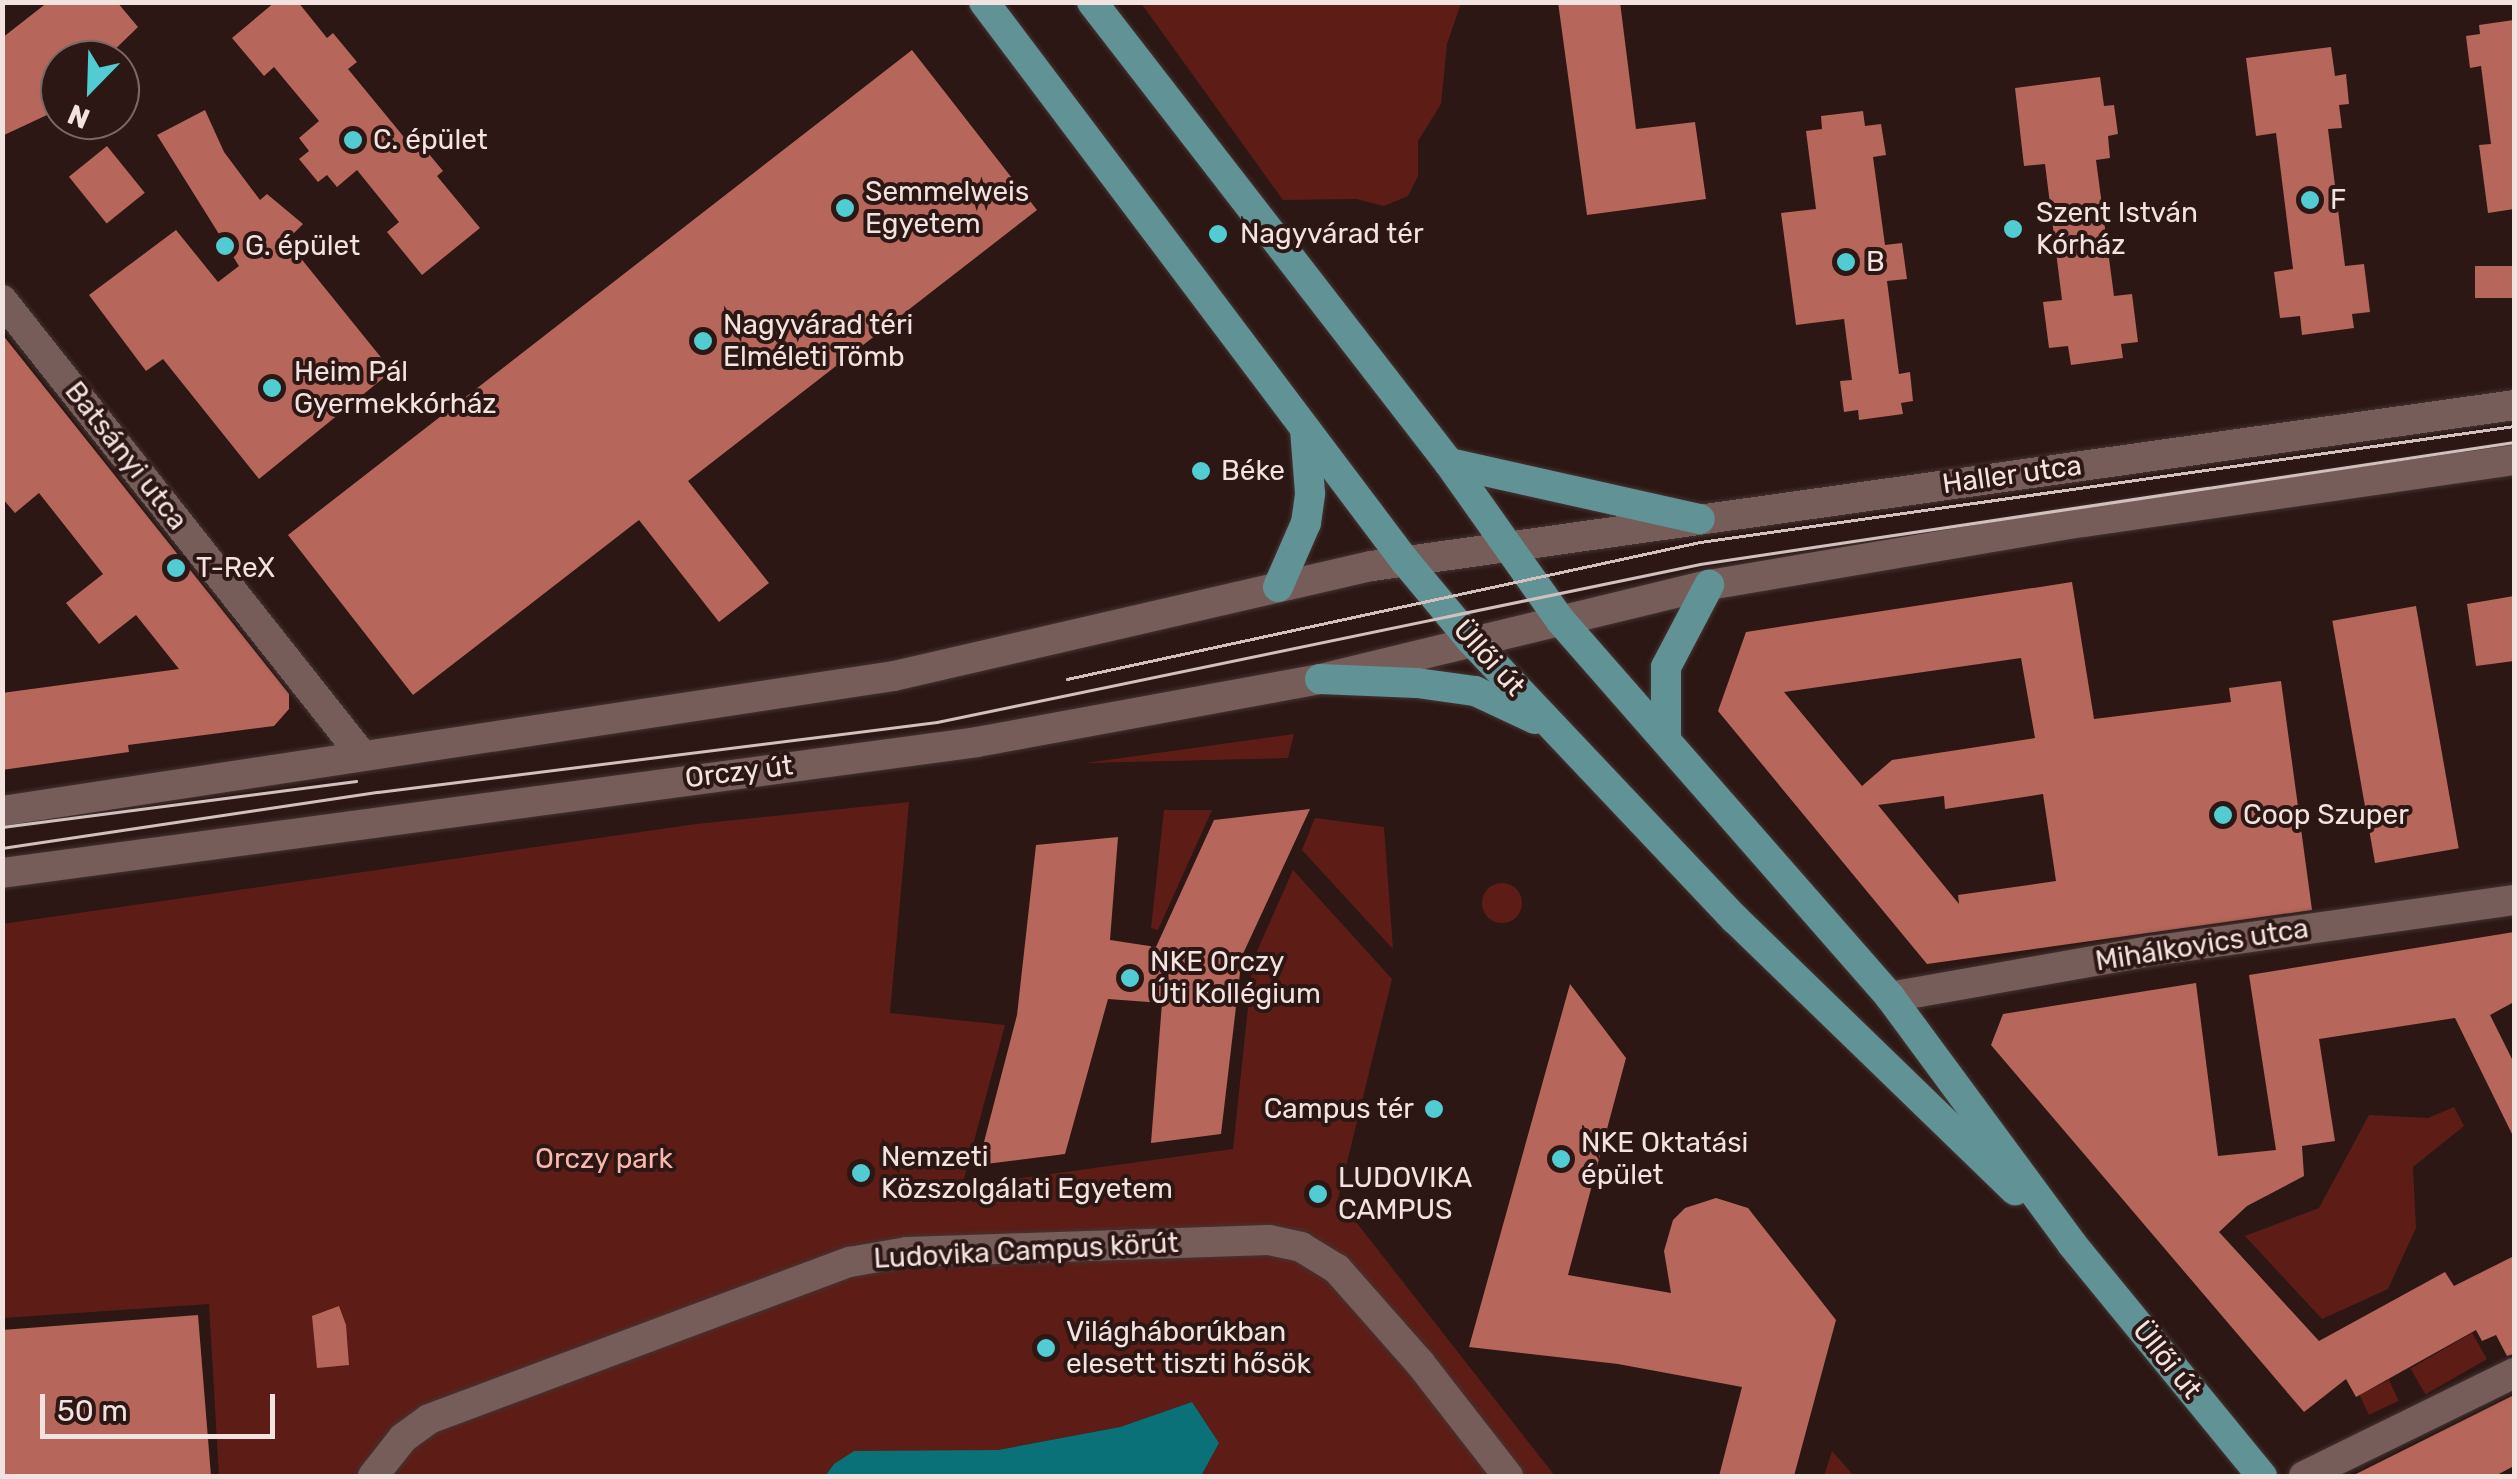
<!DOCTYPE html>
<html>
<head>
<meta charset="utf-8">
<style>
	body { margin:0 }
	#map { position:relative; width:2517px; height:1479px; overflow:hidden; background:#2c1714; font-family:Rubik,sans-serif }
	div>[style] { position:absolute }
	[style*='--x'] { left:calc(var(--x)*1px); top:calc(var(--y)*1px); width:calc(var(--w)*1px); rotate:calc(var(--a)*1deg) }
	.green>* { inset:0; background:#5d1d16; transform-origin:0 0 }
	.round { border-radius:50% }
	.water>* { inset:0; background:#097177 }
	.building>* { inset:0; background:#b6665b; transform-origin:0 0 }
	.roads { filter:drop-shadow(0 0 2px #443433) drop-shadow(0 0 2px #443433) }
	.minor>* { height:30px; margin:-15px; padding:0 15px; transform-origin:15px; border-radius:15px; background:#775d59 }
	.major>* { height:30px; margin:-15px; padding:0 15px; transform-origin:15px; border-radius:15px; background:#619295 }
	.tram>* { height:2.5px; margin:-1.25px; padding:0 1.25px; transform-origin:1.25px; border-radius:1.25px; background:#d1c0be }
	.dots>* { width:28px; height:28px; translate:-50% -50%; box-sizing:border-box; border:5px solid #2c1714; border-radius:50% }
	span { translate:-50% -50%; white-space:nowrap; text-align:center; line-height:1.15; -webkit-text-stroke:8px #2c1714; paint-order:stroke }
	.poi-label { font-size:28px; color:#f2e2e0 }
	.left { translate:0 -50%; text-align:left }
	.right { translate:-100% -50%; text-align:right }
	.street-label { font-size:28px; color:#f2e2e0 }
	.park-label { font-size:28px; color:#fbb7ad }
	.frame { position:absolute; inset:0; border:5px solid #f2e2e0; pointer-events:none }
	.north { position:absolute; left:40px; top:40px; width:100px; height:100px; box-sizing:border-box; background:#2c1714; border:2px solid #7b6866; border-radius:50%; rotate:203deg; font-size:28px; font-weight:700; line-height:40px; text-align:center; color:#f2e2e0 }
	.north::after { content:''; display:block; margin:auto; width:35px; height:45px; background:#51ccd3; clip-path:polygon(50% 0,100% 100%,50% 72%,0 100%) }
	.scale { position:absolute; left:40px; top:1394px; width:235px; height:45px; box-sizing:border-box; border:5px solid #f2e2e0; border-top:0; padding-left:12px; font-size:30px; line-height:35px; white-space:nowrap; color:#f2e2e0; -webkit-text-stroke:8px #2c1714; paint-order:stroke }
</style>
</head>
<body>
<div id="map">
	<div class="green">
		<i style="clip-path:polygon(1141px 3px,1461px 3px,1447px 44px,1441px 104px,1418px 141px,1418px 176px,1408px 196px,1384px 206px,1356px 199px,1283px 200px)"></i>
		<i style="clip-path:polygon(1294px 734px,1288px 758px,1086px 763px)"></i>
		<i style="clip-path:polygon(909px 802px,890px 1013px,1005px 1025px,962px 1186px,1233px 1149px,1253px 960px,1293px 870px,1392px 979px,1338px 1199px,1555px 1476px,1201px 1476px,1219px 1443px,1192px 1402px,1120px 1427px,998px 1450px,834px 1464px,825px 1476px,219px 1476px,209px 1304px,3px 1318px,2px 924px,696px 824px)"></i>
		<i style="clip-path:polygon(1164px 810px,1212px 810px,1158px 930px,1151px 928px)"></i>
		<i style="clip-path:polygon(1315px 818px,1384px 827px,1393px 949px,1302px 850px)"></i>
		<i class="round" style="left:1482px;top:883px;width:40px;height:40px"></i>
		<i style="clip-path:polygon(2454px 1107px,2464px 1126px,2413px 1167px,2416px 1228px,2388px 1289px,2322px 1319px,2245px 1236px,2319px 1208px,2369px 1115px,2428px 1118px)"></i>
		<i style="left:2472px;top:1333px;width:30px;height:71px;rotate:60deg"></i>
		<i style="left:2389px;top:1380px;width:23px;height:33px;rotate:65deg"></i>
		<i style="clip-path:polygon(1832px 1451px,1854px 1476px,1824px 1476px)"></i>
	</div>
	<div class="water">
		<i style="clip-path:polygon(1192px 1402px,1219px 1443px,1201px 1476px,825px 1476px,834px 1464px,854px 1451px,998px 1450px,1120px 1427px)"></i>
	</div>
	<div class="building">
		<i style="clip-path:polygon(48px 2px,117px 2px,138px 27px,104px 60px,60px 60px,60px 103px,47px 115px,2px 136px,2px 38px)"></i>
		<i style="clip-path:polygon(275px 2px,298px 2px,327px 38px,333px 33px,357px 62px,348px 69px,408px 142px,415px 137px,443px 171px,437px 176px,480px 228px,422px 275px,387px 232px,399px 222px,357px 170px,337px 187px,327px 175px,318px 182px,299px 159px,309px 151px,299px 138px,319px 121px,274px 67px,264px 76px,232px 38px)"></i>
		<i style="clip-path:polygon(1558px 2px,1620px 2px,1636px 129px,1695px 122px,1706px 199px,1587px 215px)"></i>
		<i style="clip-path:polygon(2514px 20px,2514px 209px,2488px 213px,2479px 145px,2491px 144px,2481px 66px,2470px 68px,2466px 36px,2480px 34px,2479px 25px)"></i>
		<i style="clip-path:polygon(2331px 47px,2335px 76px,2346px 74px,2349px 104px,2339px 105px,2342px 128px,2328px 129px,2345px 266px,2364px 264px,2370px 312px,2352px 314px,2354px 328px,2302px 335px,2300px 316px,2280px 318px,2274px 272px,2293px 269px,2276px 133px,2256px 136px,2246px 58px)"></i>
		<i style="clip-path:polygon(912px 50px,1037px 210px,688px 481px,769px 583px,719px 622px,639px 520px,413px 695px,288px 535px)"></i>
		<i style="clip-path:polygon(2100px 77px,2104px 106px,2114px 105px,2118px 134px,2108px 136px,2110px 158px,2096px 160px,2114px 296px,2132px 294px,2138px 342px,2121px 344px,2123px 358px,2071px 365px,2068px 346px,2049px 348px,2043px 302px,2062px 300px,2045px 164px,2024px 166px,2015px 88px)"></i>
		<i style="clip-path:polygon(205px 110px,224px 152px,260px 200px,267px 194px,303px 224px,289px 238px,299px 256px,392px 371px,259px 479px,163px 359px,146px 371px,89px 295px,176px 230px,218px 282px,239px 266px,157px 135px)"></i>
		<i style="clip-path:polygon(1863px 111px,1865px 126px,1881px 124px,1886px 155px,1873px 157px,1885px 245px,1902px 243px,1907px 279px,1887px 281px,1899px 374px,1910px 372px,1913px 401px,1901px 403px,1903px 414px,1859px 420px,1858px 410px,1844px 412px,1840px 381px,1852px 380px,1844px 319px,1796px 325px,1781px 213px,1816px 209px,1806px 131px,1822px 129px,1821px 116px)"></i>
		<i style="left:107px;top:146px;width:60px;height:49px;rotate:51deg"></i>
		<i style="left:2514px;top:266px;width:32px;height:39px;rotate:90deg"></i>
		<i style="clip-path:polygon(2px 334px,289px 694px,289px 709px,274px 726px,128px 745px,129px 752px,2px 770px,2px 693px,179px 669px,136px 615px,99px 644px,66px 603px,103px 574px,39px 493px,15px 513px,2px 498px)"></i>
		<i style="clip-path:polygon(evenodd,2072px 582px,2094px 719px,2231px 702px,2229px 688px,2281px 681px,2312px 910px,1927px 964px,1718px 711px,1746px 632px,2072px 582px,2021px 658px,2035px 738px,1892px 760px,1862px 786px,1784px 692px,2021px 658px,2072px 582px,2043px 794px,2056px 881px,1958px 895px,1959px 904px,1878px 805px,1944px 796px,1945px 809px,2043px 794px)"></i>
		<i style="clip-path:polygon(2514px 596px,2514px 661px,2476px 666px,2467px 604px)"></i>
		<i style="left:2416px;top:606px;width:246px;height:85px;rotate:80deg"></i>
		<i style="clip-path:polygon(1310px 809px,1242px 956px,1221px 1134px,1151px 1143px,1162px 1003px,1108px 999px,1065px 1154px,978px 1165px,1017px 1015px,1036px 845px,1118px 837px,1110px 940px,1156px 947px,1214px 820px)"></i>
		<i style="clip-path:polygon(2514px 932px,2514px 1002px,2490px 1015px,2514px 1063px,2514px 1138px,2455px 1018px,2319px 1039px,2335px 1141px,2302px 1146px,2304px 1176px,2247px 1206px,2219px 1232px,2319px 1341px,2445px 1272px,2454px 1286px,2514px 1256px,2514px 1354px,2507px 1356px,2496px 1335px,2482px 1341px,2476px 1330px,2356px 1397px,2346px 1379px,2304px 1412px,1991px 1045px,2003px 1014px,2196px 983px,2218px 1156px,2276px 1150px,2249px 975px)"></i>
		<i style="clip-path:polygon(1570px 984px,1626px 1058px,1568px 1275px,1671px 1293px,1664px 1251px,1673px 1220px,1685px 1208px,1716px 1198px,1748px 1208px,1836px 1320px,1794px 1476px,1719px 1476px,1742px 1387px,1618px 1364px,1469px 1347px)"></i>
		<i style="clip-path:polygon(339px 1306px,346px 1325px,349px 1365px,317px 1368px,312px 1316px)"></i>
		<i style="clip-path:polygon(198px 1315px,211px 1476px,2px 1476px,2px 1330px)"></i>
		<i style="clip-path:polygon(2514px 1395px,2514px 1466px,2495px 1476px,2352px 1476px)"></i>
	</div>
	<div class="roads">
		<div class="minor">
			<i style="--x:2;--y:300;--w:579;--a:51.66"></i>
			<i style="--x:2;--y:811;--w:902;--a:-8.61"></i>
			<i style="--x:894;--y:676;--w:490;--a:-13"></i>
			<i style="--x:1372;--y:566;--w:1153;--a:-8.02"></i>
			<i style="--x:2;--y:873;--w:984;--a:-7.65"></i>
			<i style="--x:977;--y:742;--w:349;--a:-10.4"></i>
			<i style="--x:1320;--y:679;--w:400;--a:-13.6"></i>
			<i style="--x:1709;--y:585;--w:379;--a:-9.6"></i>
			<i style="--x:2083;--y:522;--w:435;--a:-8.2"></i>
			<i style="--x:1890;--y:997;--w:265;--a:-10"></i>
			<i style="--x:2151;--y:951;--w:367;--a:-8"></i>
			<i style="--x:373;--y:1476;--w:48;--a:-51.7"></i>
			<i style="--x:403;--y:1438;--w:32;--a:-36"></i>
			<i style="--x:429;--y:1419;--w:449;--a:-20.5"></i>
			<i style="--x:850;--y:1262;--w:58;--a:-10"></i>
			<i style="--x:907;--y:1252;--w:362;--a:-1.9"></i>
			<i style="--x:1269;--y:1240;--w:33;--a:12"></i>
			<i style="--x:1301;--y:1247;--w:42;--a:31.4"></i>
			<i style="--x:1337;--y:1269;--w:125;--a:48.6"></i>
			<i style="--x:1420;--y:1363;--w:143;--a:52.1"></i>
			<i style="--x:2304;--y:1476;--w:234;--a:-26.1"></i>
		</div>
		<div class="major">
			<i style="--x:984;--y:2;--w:700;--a:53.02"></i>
			<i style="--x:1405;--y:561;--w:102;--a:50.2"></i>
			<i style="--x:1470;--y:639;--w:386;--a:46.6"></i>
			<i style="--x:1735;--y:919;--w:390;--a:44.1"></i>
			<i style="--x:1092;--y:2;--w:583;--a:52.25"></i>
			<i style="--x:1449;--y:463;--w:194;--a:54.7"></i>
			<i style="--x:1561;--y:621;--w:500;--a:48.8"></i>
			<i style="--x:1890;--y:997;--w:307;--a:53.6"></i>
			<i style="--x:2072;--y:1244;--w:300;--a:50.7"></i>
			<i style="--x:1449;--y:463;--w:257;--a:12.6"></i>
			<i style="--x:1278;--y:587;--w:70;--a:-66.4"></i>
			<i style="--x:1306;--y:523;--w:30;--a:-82"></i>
			<i style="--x:1310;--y:493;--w:63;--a:-94.5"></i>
			<i style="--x:1320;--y:679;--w:97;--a:2.4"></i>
			<i style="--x:1417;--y:683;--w:59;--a:7.9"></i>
			<i style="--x:1475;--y:691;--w:66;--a:25"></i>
			<i style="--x:1666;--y:740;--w:73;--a:-90"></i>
			<i style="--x:1666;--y:667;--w:93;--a:-62.3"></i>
		</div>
	</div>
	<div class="tram">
		<i style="--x:1067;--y:679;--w:648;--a:-12.21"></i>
		<i style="--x:1700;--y:542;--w:822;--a:-8.11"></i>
		<i style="--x:2;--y:827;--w:357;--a:-7.4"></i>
		<i style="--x:2;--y:848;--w:380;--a:-8.5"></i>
		<i style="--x:378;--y:792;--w:563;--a:-7.14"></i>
		<i style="--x:937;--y:722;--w:779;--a:-11.7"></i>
		<i style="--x:1700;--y:564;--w:823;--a:-8.52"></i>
	</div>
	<div class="dots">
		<i style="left:353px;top:140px;background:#51ccd3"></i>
		<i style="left:2310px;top:200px;background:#51ccd3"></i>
		<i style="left:845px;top:208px;background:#51ccd3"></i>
		<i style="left:2013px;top:229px;background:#51ccd3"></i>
		<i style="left:1218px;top:234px;background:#51ccd3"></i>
		<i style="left:225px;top:246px;background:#51ccd3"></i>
		<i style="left:1846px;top:262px;background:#51ccd3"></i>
		<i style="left:703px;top:341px;background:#51ccd3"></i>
		<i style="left:272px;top:388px;background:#51ccd3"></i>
		<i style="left:1201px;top:471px;background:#51ccd3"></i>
		<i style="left:176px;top:568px;background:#51ccd3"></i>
		<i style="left:2223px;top:815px;background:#51ccd3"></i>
		<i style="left:1130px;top:978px;background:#51ccd3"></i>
		<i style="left:1434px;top:1109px;background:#51ccd3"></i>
		<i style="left:1561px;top:1159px;background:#51ccd3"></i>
		<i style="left:861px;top:1173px;background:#51ccd3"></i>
		<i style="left:1318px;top:1194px;background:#51ccd3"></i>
		<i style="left:1046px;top:1348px;background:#51ccd3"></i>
	</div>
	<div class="poi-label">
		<span class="left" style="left:373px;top:140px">C. épület</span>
		<span class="left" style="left:865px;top:208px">Semmelweis<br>Egyetem</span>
		<span class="left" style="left:2330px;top:200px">F</span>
		<span class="left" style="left:2036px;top:229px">Szent István<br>Kórház</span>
		<span class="left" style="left:1240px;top:234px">Nagyvárad tér</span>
		<span class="left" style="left:245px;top:246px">G. épület</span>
		<span class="left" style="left:1866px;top:262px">B</span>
		<span class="left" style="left:723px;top:341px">Nagyvárad téri<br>Elméleti Tömb</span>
		<span class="left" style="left:294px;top:388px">Heim Pál<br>Gyermekkórház</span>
		<span class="left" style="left:1221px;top:471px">Béke</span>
		<span class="left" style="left:196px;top:568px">T-ReX</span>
		<span class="left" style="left:2243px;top:815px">Coop Szuper</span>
		<span class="left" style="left:1150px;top:978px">NKE Orczy<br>Úti Kollégium</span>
		<span class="right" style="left:1414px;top:1109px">Campus tér</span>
		<span class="left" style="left:1581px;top:1159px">NKE Oktatási<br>épület</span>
		<span class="left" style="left:881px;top:1173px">Nemzeti<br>Közszolgálati Egyetem</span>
		<span class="left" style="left:1338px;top:1194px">LUDOVIKA<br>CAMPUS</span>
		<span class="left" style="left:1066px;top:1348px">Világháborúkban<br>elesett tiszti hősök</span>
	</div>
	<div class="street-label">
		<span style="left:126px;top:456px;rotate:52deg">Batsányi utca</span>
		<span style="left:2012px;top:475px;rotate:-8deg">Haller utca</span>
		<span style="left:1489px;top:658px;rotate:48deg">Üllői út</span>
		<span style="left:739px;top:772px;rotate:-7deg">Orczy út</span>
		<span style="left:2202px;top:945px;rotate:-9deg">Mihálkovics utca</span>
		<span style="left:1026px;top:1251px;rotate:-3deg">Ludovika Campus körút</span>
		<span style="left:2167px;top:1360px;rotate:51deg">Üllői út</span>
	</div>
	<div class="park-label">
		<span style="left:604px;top:1159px">Orczy park</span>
	</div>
	<div class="frame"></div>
	<div class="north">N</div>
	<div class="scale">50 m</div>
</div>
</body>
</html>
